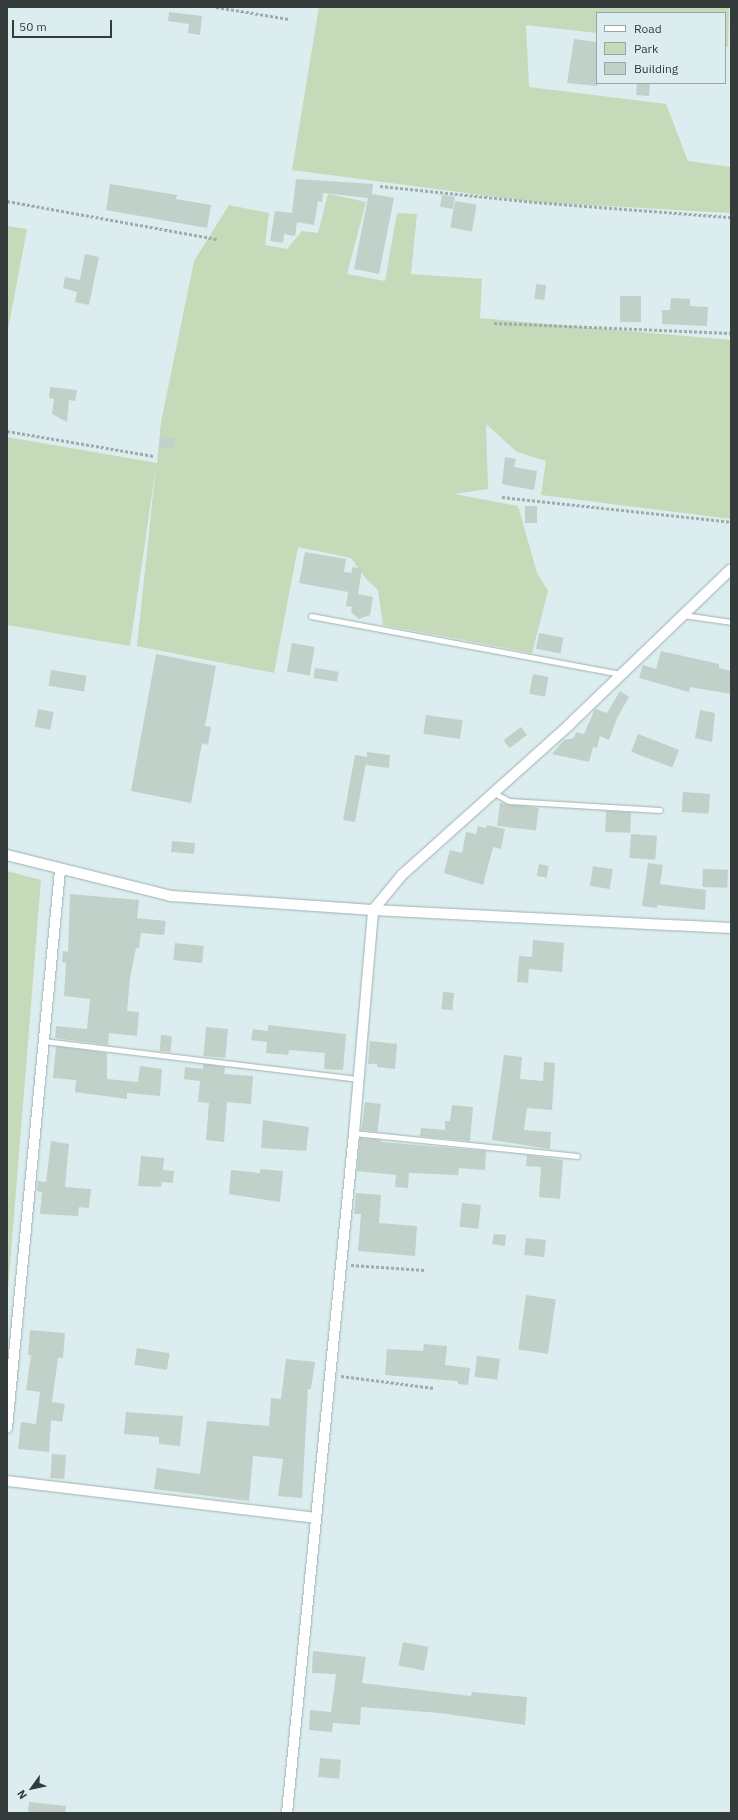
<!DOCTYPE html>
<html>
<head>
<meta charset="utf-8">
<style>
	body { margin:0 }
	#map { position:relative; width:738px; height:1820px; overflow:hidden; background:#dbedee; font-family:"IBM Plex Sans",sans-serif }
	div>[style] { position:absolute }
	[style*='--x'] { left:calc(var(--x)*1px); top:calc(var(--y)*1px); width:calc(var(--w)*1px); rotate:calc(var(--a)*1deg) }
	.green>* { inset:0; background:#c6d9b9 }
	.building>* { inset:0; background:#c1d0c9; transform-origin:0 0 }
	.path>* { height:2.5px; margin-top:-1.25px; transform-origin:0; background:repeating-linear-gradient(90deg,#9eacac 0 3px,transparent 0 5px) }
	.roads { filter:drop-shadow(0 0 1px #a0b0b1) drop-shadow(0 0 1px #a0b0b1) }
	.service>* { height:5px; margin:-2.5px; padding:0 2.5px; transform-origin:2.5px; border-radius:2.5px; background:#fff }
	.minor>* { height:10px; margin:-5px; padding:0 5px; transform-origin:5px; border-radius:5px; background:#fff }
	span { translate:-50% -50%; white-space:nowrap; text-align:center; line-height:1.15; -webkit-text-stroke:3px #dbedee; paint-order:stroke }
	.frame { position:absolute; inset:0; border:8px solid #343b3b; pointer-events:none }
	.legend { position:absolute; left:596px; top:12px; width:130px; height:72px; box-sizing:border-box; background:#dbedee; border:1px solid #98a6a6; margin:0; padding:5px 7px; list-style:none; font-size:12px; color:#343b3b }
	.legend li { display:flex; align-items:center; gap:8px; height:20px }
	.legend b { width:20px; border:1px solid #98a6a6 }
	.north { position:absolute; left:12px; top:1768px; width:40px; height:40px; -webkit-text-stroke:3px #dbedee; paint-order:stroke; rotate:237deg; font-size:11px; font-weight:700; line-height:16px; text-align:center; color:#343b3b }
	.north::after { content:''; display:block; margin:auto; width:14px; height:18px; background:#343b3b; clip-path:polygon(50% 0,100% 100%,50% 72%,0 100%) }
	.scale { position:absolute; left:12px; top:20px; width:100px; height:18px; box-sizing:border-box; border:2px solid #343b3b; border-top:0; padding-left:5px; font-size:12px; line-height:14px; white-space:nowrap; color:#343b3b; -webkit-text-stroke:3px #dbedee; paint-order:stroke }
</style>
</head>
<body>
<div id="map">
	<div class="green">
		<i style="clip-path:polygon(319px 7px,729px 7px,728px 47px,725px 47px,725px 13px,597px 13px,597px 33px,526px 25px,529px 87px,666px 104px,688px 161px,731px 167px,731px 213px,534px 202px,292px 170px)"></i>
		<i style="clip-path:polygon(328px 194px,366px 202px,347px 274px,385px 281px,397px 213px,417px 214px,411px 274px,482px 279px,480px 318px,731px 340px,731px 519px,541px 495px,546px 461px,517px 452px,486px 424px,488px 489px,454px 494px,518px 506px,537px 573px,548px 591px,532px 653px,383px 625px,378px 590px,367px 580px,351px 558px,298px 547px,274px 673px,137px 646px,156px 466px,130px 646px,7px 625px,7px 437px,157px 463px,161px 422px,194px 261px,229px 205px,269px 213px,265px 245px,287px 249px,302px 231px,318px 233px)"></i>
		<i style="clip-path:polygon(7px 226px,27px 229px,7px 335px)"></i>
		<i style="clip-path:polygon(7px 871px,41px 880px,7px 1302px)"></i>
	</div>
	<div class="building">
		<i style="clip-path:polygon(169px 12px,202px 16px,200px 35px,188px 33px,189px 24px,168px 21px)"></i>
		<i style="clip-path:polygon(574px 39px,597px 42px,597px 86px,567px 83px)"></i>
		<i style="left:637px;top:83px;width:13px;height:12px;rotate:4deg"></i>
		<i style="clip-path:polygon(296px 179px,373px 184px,372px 194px,394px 198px,379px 274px,354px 269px,368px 198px,323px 193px,322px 202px,318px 201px,314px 225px,297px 222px,295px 236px,284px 234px,283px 243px,270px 241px,275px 211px,292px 213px)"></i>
		<i style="clip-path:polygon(110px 184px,177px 195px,176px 199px,211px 205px,207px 228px,106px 210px)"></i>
		<i style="left:442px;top:195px;width:13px;height:12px;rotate:9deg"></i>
		<i style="left:455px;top:201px;width:22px;height:27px;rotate:10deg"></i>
		<i style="clip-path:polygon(85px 254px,99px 257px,89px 305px,75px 302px,77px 292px,63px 288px,65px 277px,80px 280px)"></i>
		<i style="left:536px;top:284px;width:10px;height:15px;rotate:6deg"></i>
		<i style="left:620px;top:296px;width:21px;height:26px"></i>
		<i style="clip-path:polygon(671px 298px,690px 299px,690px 306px,708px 307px,707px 326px,662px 324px,662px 310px,670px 310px)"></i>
		<i style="clip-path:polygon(50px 387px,77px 390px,75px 401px,69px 400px,67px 422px,52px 414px,54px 399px,49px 398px)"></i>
		<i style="left:161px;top:436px;width:14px;height:11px;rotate:8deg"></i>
		<i style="clip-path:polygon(505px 457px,516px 459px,514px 467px,537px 471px,534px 490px,502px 484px)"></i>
		<i style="left:525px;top:506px;width:12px;height:17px"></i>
		<i style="clip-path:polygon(305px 552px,346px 559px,344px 572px,351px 573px,353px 567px,362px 569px,358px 594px,373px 597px,370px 615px,359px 619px,351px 612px,352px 607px,346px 606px,348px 592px,299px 583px)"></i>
		<i style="left:539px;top:633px;width:25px;height:16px;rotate:11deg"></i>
		<i style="left:292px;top:643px;width:23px;height:29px;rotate:10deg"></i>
		<i style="clip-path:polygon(661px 651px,719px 664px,719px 668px,731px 671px,731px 694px,690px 687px,689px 692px,639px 678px,643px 665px,656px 669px)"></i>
		<i style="clip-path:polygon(156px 654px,216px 666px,205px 726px,211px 727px,208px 745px,202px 743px,191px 803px,131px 791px)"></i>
		<i style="left:315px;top:668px;width:24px;height:10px;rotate:9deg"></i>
		<i style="left:51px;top:670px;width:36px;height:16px;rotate:9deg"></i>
		<i style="left:533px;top:674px;width:16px;height:20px;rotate:11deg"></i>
		<i style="clip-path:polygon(620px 691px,629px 697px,617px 718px,609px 740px,600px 736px,597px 748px,593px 747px,589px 762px,552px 754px,564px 740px,574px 738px,576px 732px,584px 734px,595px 709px,607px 713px)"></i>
		<i style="left:38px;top:709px;width:16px;height:18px;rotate:11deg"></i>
		<i style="clip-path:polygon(700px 710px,715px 713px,712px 742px,695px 738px)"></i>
		<i style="left:426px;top:715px;width:37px;height:19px;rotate:8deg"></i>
		<i style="left:521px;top:727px;width:10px;height:22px;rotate:53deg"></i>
		<i style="left:638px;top:734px;width:44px;height:19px;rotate:21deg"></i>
		<i style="clip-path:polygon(367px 752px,390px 755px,389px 768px,366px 765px,367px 758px,355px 822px,343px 820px,355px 755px,367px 757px)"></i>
		<i style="left:683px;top:792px;width:27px;height:20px;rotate:4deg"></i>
		<i style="left:500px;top:803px;width:39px;height:23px;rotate:7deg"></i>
		<i style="left:606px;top:811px;width:25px;height:21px;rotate:2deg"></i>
		<i style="clip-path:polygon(487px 825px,505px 829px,501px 849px,493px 847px,483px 885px,444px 873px,450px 850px,462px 853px,466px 832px,476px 834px,478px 826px,486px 828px)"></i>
		<i style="left:631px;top:834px;width:26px;height:24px;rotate:4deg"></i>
		<i style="left:172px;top:841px;width:23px;height:11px;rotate:5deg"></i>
		<i style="clip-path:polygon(648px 863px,663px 865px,660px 884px,706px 890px,705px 910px,657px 905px,657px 908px,642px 906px)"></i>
		<i style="left:539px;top:864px;width:10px;height:12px;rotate:11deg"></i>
		<i style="left:593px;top:866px;width:20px;height:20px;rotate:9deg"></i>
		<i style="left:703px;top:869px;width:25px;height:18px;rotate:2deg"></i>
		<i style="clip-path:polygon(70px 894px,139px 900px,137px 918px,166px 921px,164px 935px,141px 933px,139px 948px,136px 948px,130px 978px,127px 1011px,139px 1012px,137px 1036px,109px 1033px,108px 1045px,55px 1038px,56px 1026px,87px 1029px,90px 999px,64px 996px,66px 963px,62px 962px,63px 951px,68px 952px)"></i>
		<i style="clip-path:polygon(533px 940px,564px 943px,562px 972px,529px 969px,528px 983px,517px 982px,519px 956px,532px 957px)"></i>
		<i style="left:175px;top:943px;width:29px;height:17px;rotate:6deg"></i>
		<i style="left:443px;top:992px;width:11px;height:17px;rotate:5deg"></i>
		<i style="clip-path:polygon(268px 1025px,346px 1034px,343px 1070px,324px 1069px,325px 1053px,289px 1050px,288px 1055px,266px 1053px,267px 1042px,251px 1040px,253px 1029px,268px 1031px)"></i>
		<i style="left:206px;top:1027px;width:22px;height:29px;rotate:5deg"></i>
		<i style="left:161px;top:1035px;width:11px;height:16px;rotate:5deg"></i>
		<i style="clip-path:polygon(370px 1041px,397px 1044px,395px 1069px,377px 1067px,377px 1064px,368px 1064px)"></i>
		<i style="clip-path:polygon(56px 1046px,107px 1053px,107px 1079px,138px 1082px,140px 1066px,162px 1069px,160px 1096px,127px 1093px,127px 1099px,75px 1092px,76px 1080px,53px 1078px)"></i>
		<i style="clip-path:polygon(504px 1055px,522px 1057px,520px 1079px,543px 1081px,544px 1062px,555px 1063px,552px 1110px,527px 1108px,524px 1130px,551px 1132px,550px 1149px,492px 1140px)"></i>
		<i style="clip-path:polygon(203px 1064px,225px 1067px,224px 1074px,253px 1076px,251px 1104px,227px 1102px,224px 1142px,206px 1140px,209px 1103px,198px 1102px,200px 1081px,184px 1079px,185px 1067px,203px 1069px)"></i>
		<i style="left:365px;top:1102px;width:16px;height:28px;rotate:7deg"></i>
		<i style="clip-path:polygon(452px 1105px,473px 1107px,470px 1141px,420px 1136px,421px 1128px,445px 1130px,445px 1121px,450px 1121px)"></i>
		<i style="clip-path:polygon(263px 1120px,309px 1127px,306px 1151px,261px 1148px)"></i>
		<i style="clip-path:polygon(360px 1138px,381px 1140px,381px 1142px,486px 1151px,485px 1170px,459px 1168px,458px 1175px,409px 1173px,408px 1188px,395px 1187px,396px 1175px,357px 1171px)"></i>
		<i style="clip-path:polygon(51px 1141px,69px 1144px,65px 1187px,91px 1189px,89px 1208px,79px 1207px,78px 1216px,40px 1214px,42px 1192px,37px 1191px,38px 1181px,46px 1182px)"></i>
		<i style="clip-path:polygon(527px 1155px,563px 1160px,560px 1199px,539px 1197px,541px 1167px,526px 1166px)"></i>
		<i style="clip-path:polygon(141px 1156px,164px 1158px,163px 1170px,174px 1171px,173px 1183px,162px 1182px,161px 1187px,138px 1186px)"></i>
		<i style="clip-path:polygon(260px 1169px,283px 1171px,280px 1202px,229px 1194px,231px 1170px,260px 1173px)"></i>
		<i style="clip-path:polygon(356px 1193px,381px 1195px,379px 1223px,417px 1226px,415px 1256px,358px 1251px,361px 1214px,354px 1214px)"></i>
		<i style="left:462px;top:1203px;width:19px;height:24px;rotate:6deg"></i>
		<i style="clip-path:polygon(494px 1234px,506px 1235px,505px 1246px,492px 1244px)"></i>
		<i style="left:526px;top:1238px;width:20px;height:17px;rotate:6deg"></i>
		<i style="left:526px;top:1295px;width:30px;height:55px;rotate:8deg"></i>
		<i style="clip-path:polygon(30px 1330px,65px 1333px,63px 1358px,58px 1358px,52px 1402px,65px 1404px,62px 1422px,51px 1420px,49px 1452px,18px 1449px,21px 1422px,36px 1424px,40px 1392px,26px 1390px,31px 1355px,28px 1355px)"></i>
		<i style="clip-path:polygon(424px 1344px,447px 1346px,445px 1365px,470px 1368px,468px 1385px,458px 1384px,458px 1381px,385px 1375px,387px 1349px,423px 1351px)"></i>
		<i style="left:137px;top:1348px;width:33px;height:17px;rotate:9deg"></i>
		<i style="left:477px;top:1356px;width:23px;height:21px;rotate:7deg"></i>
		<i style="clip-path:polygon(286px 1359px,315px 1362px,311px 1389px,308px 1389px,302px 1498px,278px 1496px,283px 1459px,253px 1456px,249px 1501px,154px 1489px,157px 1468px,200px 1474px,207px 1421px,269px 1426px,271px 1398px,281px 1399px)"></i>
		<i style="clip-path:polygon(126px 1412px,183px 1416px,180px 1446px,159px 1444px,159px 1437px,124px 1434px)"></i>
		<i style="left:52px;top:1454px;width:14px;height:24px;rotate:4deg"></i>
		<i style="left:403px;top:1642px;width:26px;height:24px;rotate:11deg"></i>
		<i style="clip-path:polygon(313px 1651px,366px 1657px,362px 1683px,471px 1696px,472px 1692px,527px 1697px,525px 1725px,440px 1713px,361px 1707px,360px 1725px,333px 1723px,332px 1732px,309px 1730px,310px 1710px,331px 1712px,336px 1674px,312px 1673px)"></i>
		<i style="left:320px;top:1758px;width:21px;height:19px;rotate:5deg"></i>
		<i style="clip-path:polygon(29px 1802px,66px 1806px,65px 1813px,28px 1813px)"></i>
	</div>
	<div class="path">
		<i style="--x:216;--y:7;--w:74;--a:9.3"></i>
		<i style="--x:380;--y:186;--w:155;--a:5.9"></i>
		<i style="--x:534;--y:202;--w:198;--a:4.4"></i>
		<i style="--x:7;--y:201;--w:213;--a:10.3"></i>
		<i style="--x:494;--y:323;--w:237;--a:2.4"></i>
		<i style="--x:7;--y:431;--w:149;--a:9.7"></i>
		<i style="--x:502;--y:497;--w:230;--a:6.2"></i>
		<i style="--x:351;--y:1265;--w:74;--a:3.9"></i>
		<i style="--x:341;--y:1376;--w:94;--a:7.4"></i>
	</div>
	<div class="roads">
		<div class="service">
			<i style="--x:683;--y:615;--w:49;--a:8.3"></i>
			<i style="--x:311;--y:616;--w:315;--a:10.6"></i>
			<i style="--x:494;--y:793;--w:17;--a:28"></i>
			<i style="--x:509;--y:801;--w:151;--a:3.4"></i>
			<i style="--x:44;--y:1041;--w:317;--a:6.9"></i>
			<i style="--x:354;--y:1133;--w:224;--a:5.9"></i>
		</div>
		<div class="minor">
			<i style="--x:7;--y:855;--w:170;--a:14"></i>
			<i style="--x:172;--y:896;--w:201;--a:4"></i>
			<i style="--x:373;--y:910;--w:358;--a:2.9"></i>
			<i style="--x:7;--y:1428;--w:561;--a:-84.57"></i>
			<i style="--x:7;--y:1481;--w:311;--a:6.8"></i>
			<i style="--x:287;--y:1813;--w:683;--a:-84.37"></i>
			<i style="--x:354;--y:1133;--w:224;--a:-85.1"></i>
			<i style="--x:373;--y:910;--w:45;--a:-50.4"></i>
			<i style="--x:402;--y:875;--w:226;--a:-41.9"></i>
			<i style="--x:570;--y:724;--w:223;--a:-43.9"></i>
		</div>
	</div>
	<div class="frame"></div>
	<ul class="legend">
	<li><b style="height:5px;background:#fff"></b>Road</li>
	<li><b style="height:11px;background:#c6d9b9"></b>Park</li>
	<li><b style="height:11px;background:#c1d0c9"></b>Building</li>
	</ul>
	<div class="north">N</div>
	<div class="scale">50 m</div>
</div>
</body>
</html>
